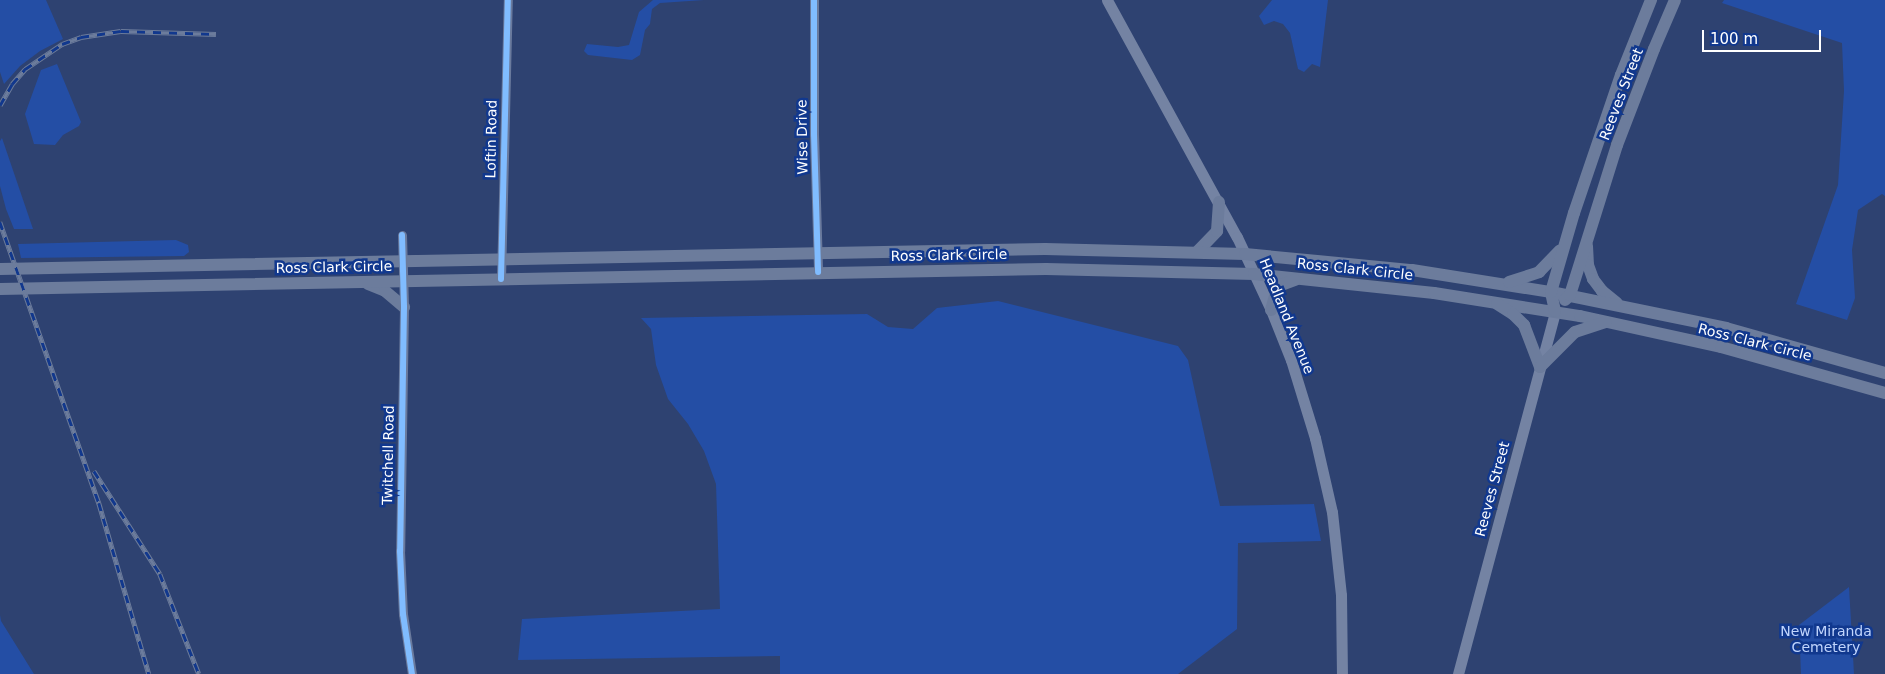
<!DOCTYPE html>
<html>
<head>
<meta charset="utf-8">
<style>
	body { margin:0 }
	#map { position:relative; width:1885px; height:674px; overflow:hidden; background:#2e4271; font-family:"DejaVu Sans",sans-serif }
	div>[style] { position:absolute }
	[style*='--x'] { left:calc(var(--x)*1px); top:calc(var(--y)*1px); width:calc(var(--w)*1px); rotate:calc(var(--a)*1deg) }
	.green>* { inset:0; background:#244ea5 }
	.minor>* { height:9px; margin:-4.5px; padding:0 4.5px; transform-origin:4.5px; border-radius:4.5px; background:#6a7a9d }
	.major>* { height:11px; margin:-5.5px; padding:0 5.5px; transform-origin:5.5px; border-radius:5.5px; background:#7483a3 }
	.highway>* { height:12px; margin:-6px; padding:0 6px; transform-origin:6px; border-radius:6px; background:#6c7c9c }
	.rail>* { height:4.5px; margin-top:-2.25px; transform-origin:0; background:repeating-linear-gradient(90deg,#11388e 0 8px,#6c7c9c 0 16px); box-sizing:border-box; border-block:1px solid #6c7c9c }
	.cycleway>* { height:6px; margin:-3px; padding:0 3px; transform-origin:3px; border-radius:3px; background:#80bcff }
	span { translate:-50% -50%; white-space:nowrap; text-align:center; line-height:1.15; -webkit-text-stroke:5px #11388e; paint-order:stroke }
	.street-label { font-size:14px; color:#fff }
	.park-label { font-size:14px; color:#c1d5fd }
	.scale { position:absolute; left:1702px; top:30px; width:119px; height:22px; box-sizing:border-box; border:2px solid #fff; border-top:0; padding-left:6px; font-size:15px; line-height:18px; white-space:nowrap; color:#fff; -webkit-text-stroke:4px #11388e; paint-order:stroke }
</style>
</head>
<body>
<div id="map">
	<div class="green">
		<i style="clip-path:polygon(0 0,46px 0,63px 39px,40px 51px,20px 66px,4px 84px,0 72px)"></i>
		<i style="clip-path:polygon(653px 0,704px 0,660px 3px,652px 9px,650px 24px,645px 30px,640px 55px,632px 60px,588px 55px,584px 51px,587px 44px,618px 47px,629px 45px,639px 12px)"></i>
		<i style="clip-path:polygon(1272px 0,1328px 0,1320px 67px,1312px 64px,1304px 72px,1298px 69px,1290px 33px,1283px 24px,1274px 21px,1264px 25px,1259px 16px)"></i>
		<i style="clip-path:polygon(1724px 0,1885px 0,1885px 196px,1882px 194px,1858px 210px,1852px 250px,1855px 298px,1847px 320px,1796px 304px,1838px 185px,1844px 91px,1842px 43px,1722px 3px)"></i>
		<i style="clip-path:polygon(57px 64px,81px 122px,79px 126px,63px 135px,55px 145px,34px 144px,25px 114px,41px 70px)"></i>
		<i style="clip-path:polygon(2px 138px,33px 229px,14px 229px,6px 209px,0 186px,0 141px)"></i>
		<i style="clip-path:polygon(176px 240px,188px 245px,189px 252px,184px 256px,21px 258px,18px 244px)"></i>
		<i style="clip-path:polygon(998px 301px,1178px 346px,1188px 360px,1220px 506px,1314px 504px,1321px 541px,1238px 543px,1237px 629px,1178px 674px,780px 674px,780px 656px,518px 660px,522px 619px,720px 609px,716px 484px,704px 451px,688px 424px,668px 399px,656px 365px,651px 329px,641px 318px,867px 314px,888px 327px,913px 329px,937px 308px)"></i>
		<i style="clip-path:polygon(1849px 587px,1854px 674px,1801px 674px,1799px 625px)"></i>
		<i style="clip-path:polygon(0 615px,1px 621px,34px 674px,0 674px)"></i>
	</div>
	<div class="minor">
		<i style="--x:814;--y:0;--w:134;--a:90"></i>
		<i style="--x:814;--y:134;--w:138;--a:88.3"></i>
		<i style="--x:402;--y:235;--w:72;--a:88.4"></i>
		<i style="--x:404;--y:307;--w:244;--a:90.9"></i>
		<i style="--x:400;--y:551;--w:63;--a:87.3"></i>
		<i style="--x:403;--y:614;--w:61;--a:81.5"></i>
		<i style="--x:501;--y:279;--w:279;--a:-88.6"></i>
	</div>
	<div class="major">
		<i style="--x:1107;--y:0;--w:270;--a:61.3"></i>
		<i style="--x:1237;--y:237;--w:81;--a:65"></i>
		<i style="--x:1271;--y:310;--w:54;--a:68.2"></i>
		<i style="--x:1291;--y:360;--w:82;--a:72.9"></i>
		<i style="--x:1315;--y:438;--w:76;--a:77.1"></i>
		<i style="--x:1332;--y:512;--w:83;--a:83.8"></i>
		<i style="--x:1341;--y:595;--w:79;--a:89.3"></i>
		<i style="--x:1458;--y:674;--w:376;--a:-75"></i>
	</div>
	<div class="highway">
		<i style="--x:1587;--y:246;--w:19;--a:87"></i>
		<i style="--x:1588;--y:265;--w:15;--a:70"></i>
		<i style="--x:1593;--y:279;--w:15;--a:53"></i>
		<i style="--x:1602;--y:291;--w:19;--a:39"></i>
		<i style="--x:1197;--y:252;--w:29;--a:-46"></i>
		<i style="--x:1217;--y:231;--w:29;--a:-86"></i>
		<i style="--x:0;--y:269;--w:1045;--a:-1.1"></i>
		<i style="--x:1045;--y:249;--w:200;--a:1.4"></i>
		<i style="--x:1245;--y:254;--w:168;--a:5.5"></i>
		<i style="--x:1412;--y:270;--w:141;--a:9"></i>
		<i style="--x:1551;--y:292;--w:179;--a:11.6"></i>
		<i style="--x:1726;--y:328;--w:165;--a:15.8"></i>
		<i style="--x:1509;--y:282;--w:32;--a:-18"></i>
		<i style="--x:1539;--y:272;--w:30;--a:-46"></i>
		<i style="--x:368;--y:284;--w:18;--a:22"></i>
		<i style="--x:385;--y:291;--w:25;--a:40"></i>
		<i style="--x:0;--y:289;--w:1046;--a:-1.1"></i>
		<i style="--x:1046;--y:269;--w:208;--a:1.4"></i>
		<i style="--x:1254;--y:274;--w:181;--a:6"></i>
		<i style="--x:1434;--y:293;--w:148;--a:9"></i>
		<i style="--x:1580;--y:316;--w:144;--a:12.4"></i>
		<i style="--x:1721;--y:347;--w:170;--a:15.7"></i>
		<i style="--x:1565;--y:300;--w:7;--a:-45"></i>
		<i style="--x:1570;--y:295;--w:157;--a:-72.6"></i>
		<i style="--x:1617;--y:145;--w:103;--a:-68.9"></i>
		<i style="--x:1654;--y:49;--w:53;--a:-66.8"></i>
		<i style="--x:1497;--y:304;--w:19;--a:32"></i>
		<i style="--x:1513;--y:314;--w:16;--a:45"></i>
		<i style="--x:1524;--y:325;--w:45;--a:69.1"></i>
		<i style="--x:1540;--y:367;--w:49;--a:-45"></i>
		<i style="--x:1575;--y:332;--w:32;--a:-18"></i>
		<i style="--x:1271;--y:310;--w:22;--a:-74"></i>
		<i style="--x:1277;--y:289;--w:6;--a:-45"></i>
		<i style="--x:1281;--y:285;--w:15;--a:-20"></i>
		<i style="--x:1555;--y:311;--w:19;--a:-102"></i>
		<i style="--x:1551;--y:292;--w:82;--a:-73.8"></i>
		<i style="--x:1574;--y:213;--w:146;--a:-71.2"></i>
		<i style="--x:1621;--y:75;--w:81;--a:-68.2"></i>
	</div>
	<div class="rail">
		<i style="--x:0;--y:105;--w:24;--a:-60"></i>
		<i style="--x:12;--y:84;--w:20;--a:-49"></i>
		<i style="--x:25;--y:69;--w:45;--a:-34"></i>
		<i style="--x:62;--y:44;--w:20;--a:-20"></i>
		<i style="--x:81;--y:37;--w:40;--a:-8.5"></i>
		<i style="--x:121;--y:31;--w:95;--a:1.8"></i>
		<i style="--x:0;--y:222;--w:298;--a:70.6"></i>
		<i style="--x:99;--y:503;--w:178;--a:73.7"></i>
		<i style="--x:94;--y:471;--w:122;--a:57.3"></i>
		<i style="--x:160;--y:574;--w:107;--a:68.7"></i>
	</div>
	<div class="cycleway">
		<i style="--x:814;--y:0;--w:134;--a:90"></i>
		<i style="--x:814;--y:134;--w:138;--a:88.3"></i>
		<i style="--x:402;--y:235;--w:72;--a:88.4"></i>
		<i style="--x:404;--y:307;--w:244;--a:90.9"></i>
		<i style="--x:400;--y:551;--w:63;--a:87.3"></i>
		<i style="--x:403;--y:614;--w:61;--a:81.5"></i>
		<i style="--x:501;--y:279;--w:279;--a:-88.6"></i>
	</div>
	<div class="street-label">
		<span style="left:1621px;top:94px;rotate:-69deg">Reeves Street</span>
		<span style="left:802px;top:137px;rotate:-91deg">Wise Drive</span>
		<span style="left:491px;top:139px;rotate:-89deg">Loftin Road</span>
		<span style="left:949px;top:255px;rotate:-1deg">Ross Clark Circle</span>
		<span style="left:334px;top:267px;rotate:-1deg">Ross Clark Circle</span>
		<span style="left:1355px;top:269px;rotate:6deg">Ross Clark Circle</span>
		<span style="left:1287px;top:316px;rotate:68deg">Headland Avenue</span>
		<span style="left:1755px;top:342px;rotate:14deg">Ross Clark Circle</span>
		<span style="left:388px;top:455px;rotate:-89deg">Twitchell Road</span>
		<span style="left:1492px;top:489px;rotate:-75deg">Reeves Street</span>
	</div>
	<div class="park-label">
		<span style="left:1826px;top:639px">New Miranda<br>Cemetery</span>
	</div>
	<div class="scale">100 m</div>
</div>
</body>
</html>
